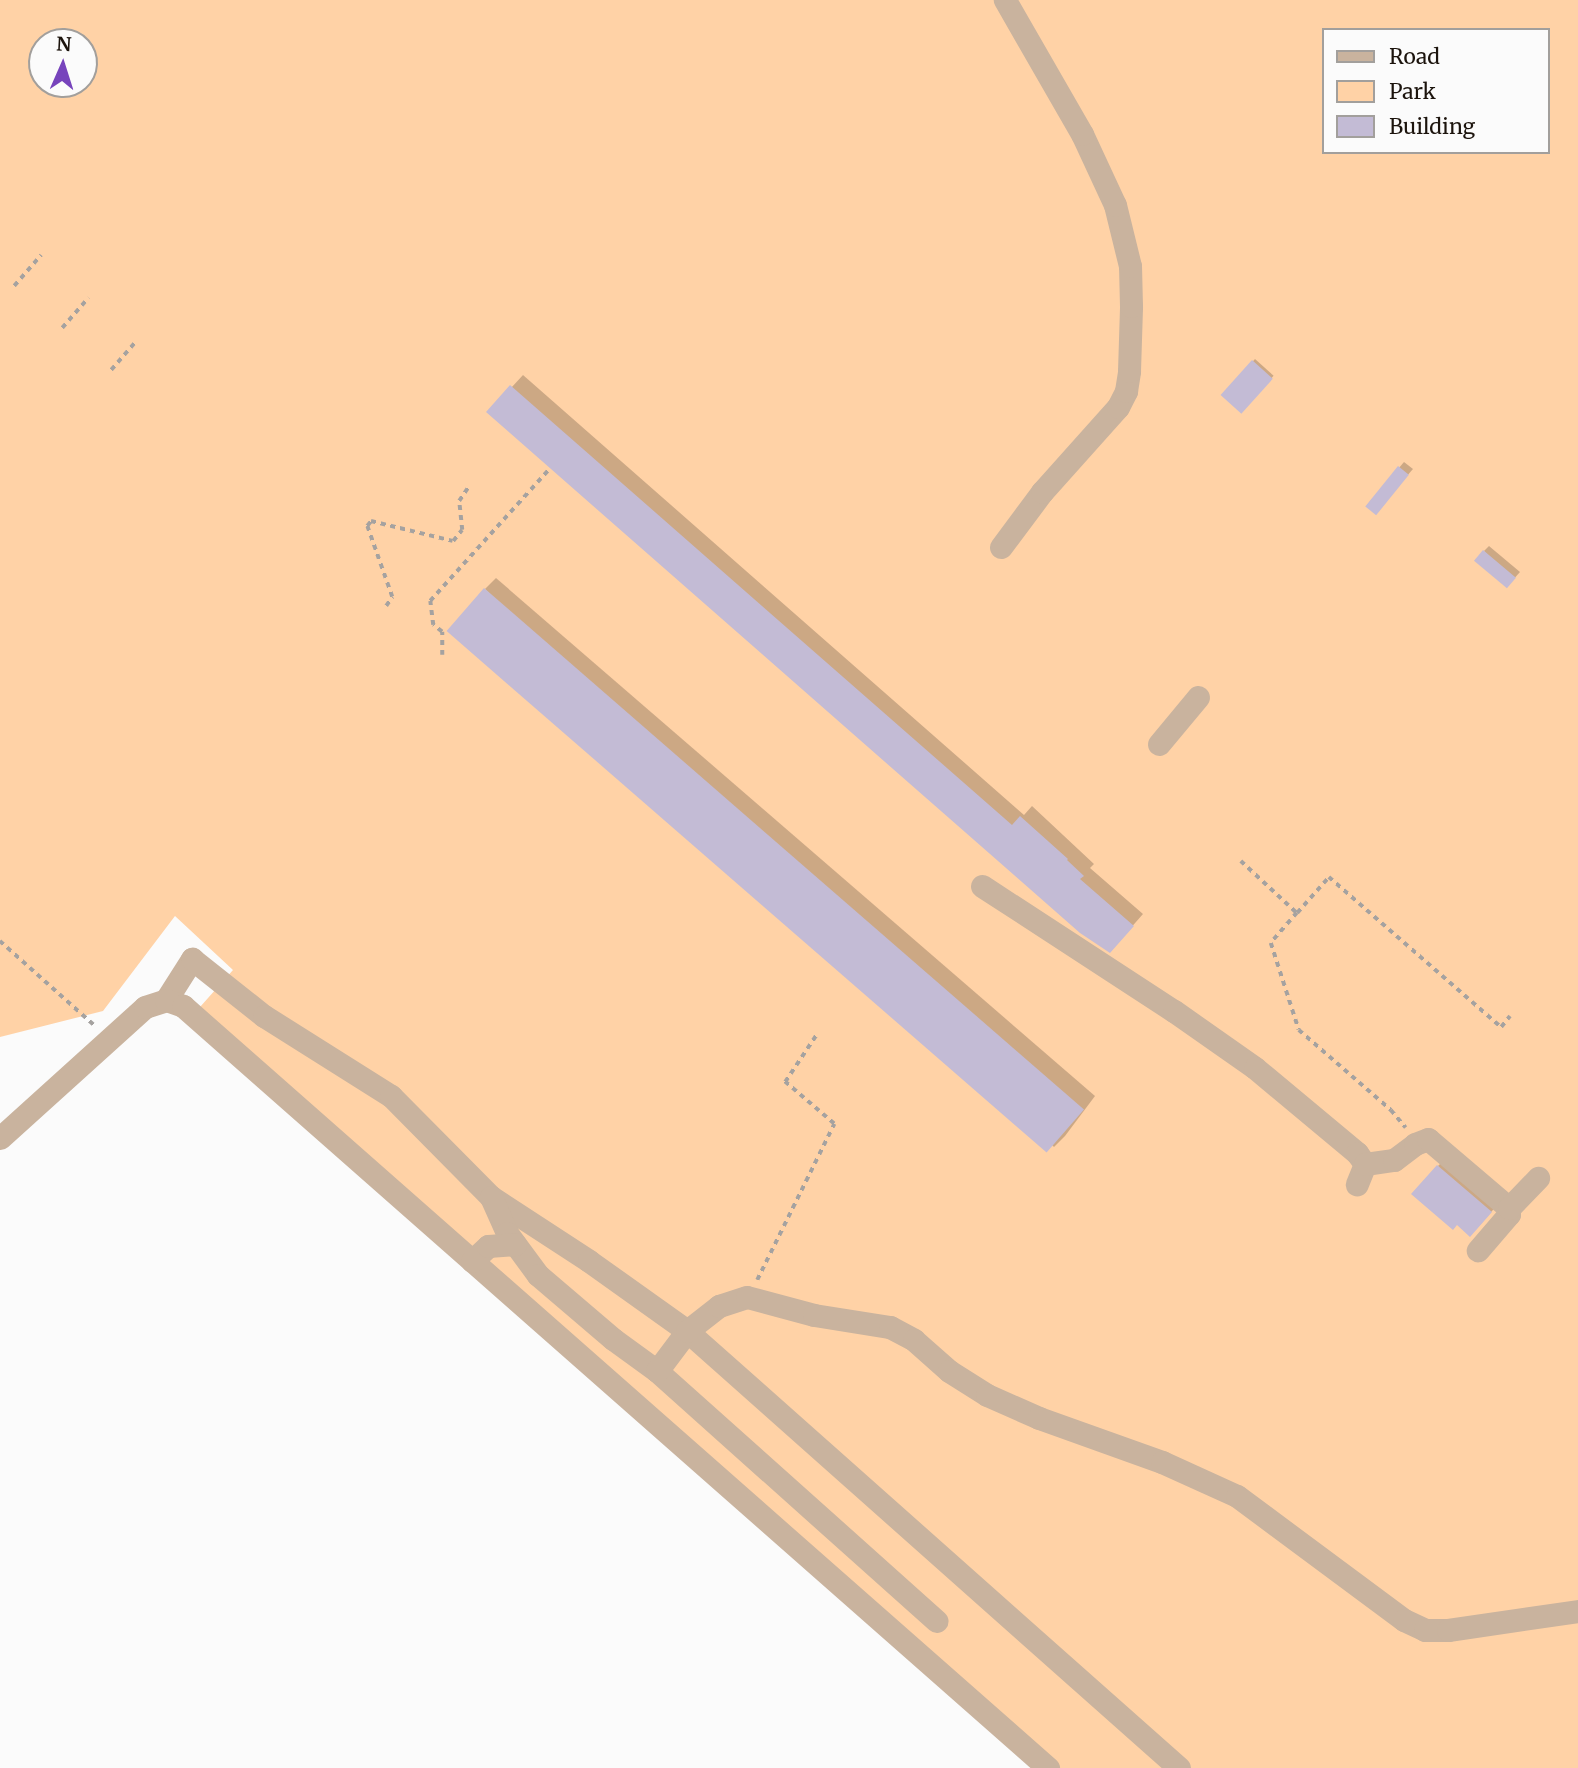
<!DOCTYPE html>
<html>
<head>
<meta charset="utf-8">
<style>
	body { margin:0 }
	#map { position:relative; width:1578px; height:1768px; overflow:hidden; background:#fbfbfb; font-family:Merriweather,serif }
	div>[style] { position:absolute }
	[style*='--x'] { left:calc(var(--x)*1px); top:calc(var(--y)*1px); width:calc(var(--w)*1px); rotate:calc(var(--a)*1deg) }
	.green>* { inset:0; background:#ffd2a6 }
	.shadow>* { inset:0; background:#0003; transform-origin:0 0 }
	.building>* { inset:0; background:#c3bbd5; transform-origin:0 0 }
	.path>* { height:3.5px; margin-top:-1.75px; transform-origin:0; background:repeating-linear-gradient(90deg,#a5a2a0 0 5px,transparent 0 10px) }
	.minor>* { height:23px; margin:-11.5px; padding:0 11.5px; transform-origin:11.5px; border-radius:11.5px; background:#c9b39e }
	span { translate:-50% -50%; white-space:nowrap; text-align:center; line-height:1.15; -webkit-text-stroke:5px #fbfbfb; paint-order:stroke }
	.legend { position:absolute; left:1322px; top:28px; width:228px; height:126px; box-sizing:border-box; background:#fbfbfb; border:2px solid #a29f9c; margin:0; padding:9px 12px; list-style:none; font-size:21px; color:#1c140d }
	.legend li { display:flex; align-items:center; gap:14px; height:35px }
	.legend b { width:35px; border:2px solid #a29f9c }
	.north { position:absolute; left:28px; top:28px; width:70px; height:70px; box-sizing:border-box; background:#fbfbfb; border:2px solid #a29f9c; border-radius:50%; rotate:3deg; font-size:19px; font-weight:700; line-height:28px; text-align:center; color:#1c140d }
	.north::after { content:''; display:block; margin:auto; width:24px; height:32px; background:#7744bc; clip-path:polygon(50% 0,100% 100%,50% 72%,0 100%) }
</style>
</head>
<body>
<div id="map">
	<div class="green">
		<i style="clip-path:polygon(evenodd,0 0,1578px 0,1578px 1768px,1056px 1768px,200px 1007px,233px 970px,175px 916px,103px 1011px,0 1037px,0 0,1324px 30px,1548px 30px,1548px 152px,1324px 152px,1324px 30px,0 0,42px 42px,84px 42px,84px 84px,42px 84px,42px 42px)"></i>
	</div>
	<div class="shadow">
		<i style="left:1255px;top:359px;width:25px;height:48px;rotate:42deg"></i>
		<i style="clip-path:polygon(523px 375px,1024px 815px,1032px 806px,1094px 864px,1090px 868px,1143px 914px,1121px 939px,489px 412px)"></i>
		<i style="clip-path:polygon(1404px 462px,1413px 469px,1380px 507px,1367px 505px)"></i>
		<i style="clip-path:polygon(1489px 546px,1520px 572px,1512px 581px,1484px 551px)"></i>
		<i style="clip-path:polygon(496px 578px,1095px 1096px,1065px 1136px,1054px 1147px,485px 589px)"></i>
		<i style="clip-path:polygon(1446px 1158px,1499px 1203px,1478px 1227px,1438px 1166px)"></i>
	</div>
	<div class="building">
		<i style="left:1252px;top:360px;width:28px;height:47px;rotate:42deg"></i>
		<i style="clip-path:polygon(510px 385px,1012px 825px,1020px 816px,1068px 859px,1067px 860px,1084px 876px,1080px 879px,1134px 926px,1110px 953px,1080px 933px,486px 412px)"></i>
		<i style="left:1398px;top:466px;width:14px;height:52px;rotate:39deg"></i>
		<i style="left:1483px;top:550px;width:43px;height:14px;rotate:40deg"></i>
		<i style="left:484px;top:588px;width:795px;height:57px;rotate:41deg"></i>
		<i style="clip-path:polygon(1437px 1165px,1492px 1212px,1470px 1237px,1457px 1225px,1453px 1230px,1411px 1194px)"></i>
	</div>
	<div class="path">
		<i style="--x:14;--y:286;--w:41;--a:-48.9"></i>
		<i style="--x:62;--y:328;--w:40;--a:-49"></i>
		<i style="--x:111;--y:370;--w:37;--a:-49"></i>
		<i style="--x:386;--y:606;--w:11;--a:-56"></i>
		<i style="--x:392;--y:597;--w:75;--a:-109.4"></i>
		<i style="--x:367;--y:526;--w:6;--a:-51"></i>
		<i style="--x:371;--y:521;--w:84;--a:13.7"></i>
		<i style="--x:453;--y:541;--w:14;--a:-51"></i>
		<i style="--x:462;--y:530;--w:29;--a:-96"></i>
		<i style="--x:459;--y:501;--w:18;--a:-56"></i>
		<i style="--x:442;--y:655;--w:23;--a:-90"></i>
		<i style="--x:442;--y:632;--w:11;--a:-142"></i>
		<i style="--x:433;--y:625;--w:24;--a:-97"></i>
		<i style="--x:430;--y:601;--w:179;--a:-47.9"></i>
		<i style="--x:1241;--y:861;--w:76;--a:42.9"></i>
		<i style="--x:1297;--y:913;--w:48;--a:-48.4"></i>
		<i style="--x:1329;--y:877;--w:228;--a:41.1"></i>
		<i style="--x:1501;--y:1027;--w:14;--a:-51"></i>
		<i style="--x:1297;--y:913;--w:40;--a:131"></i>
		<i style="--x:1271;--y:943;--w:91;--a:72.2"></i>
		<i style="--x:1299;--y:1030;--w:122;--a:41"></i>
		<i style="--x:1391;--y:1110;--w:23;--a:50"></i>
		<i style="--x:0;--y:941;--w:127;--a:41.8"></i>
		<i style="--x:757;--y:1280;--w:174;--a:-63.7"></i>
		<i style="--x:834;--y:1124;--w:65;--a:-139.4"></i>
		<i style="--x:785;--y:1082;--w:58;--a:-56.3"></i>
	</div>
	<div class="minor">
		<i style="--x:1001;--y:547;--w:69;--a:-53.3"></i>
		<i style="--x:1042;--y:492;--w:114;--a:-48.2"></i>
		<i style="--x:1118;--y:407;--w:18;--a:-63"></i>
		<i style="--x:1126;--y:391;--w:20;--a:-81"></i>
		<i style="--x:1129;--y:371;--w:65;--a:-88.2"></i>
		<i style="--x:1131;--y:306;--w:40;--a:-91.4"></i>
		<i style="--x:1130;--y:266;--w:63;--a:-103.8"></i>
		<i style="--x:1115;--y:205;--w:78;--a:-114.9"></i>
		<i style="--x:1082;--y:134;--w:155;--a:-119.9"></i>
		<i style="--x:1159;--y:744;--w:61;--a:-50.3"></i>
		<i style="--x:982;--y:886;--w:229;--a:33.1"></i>
		<i style="--x:1174;--y:1011;--w:99;--a:35.1"></i>
		<i style="--x:1255;--y:1068;--w:133;--a:39.8"></i>
		<i style="--x:1357;--y:1153;--w:14;--a:54"></i>
		<i style="--x:1365;--y:1164;--w:22;--a:112"></i>
		<i style="--x:166;--y:1000;--w:49;--a:-57.6"></i>
		<i style="--x:192;--y:959;--w:92;--a:38.4"></i>
		<i style="--x:264;--y:1016;--w:150;--a:32.2"></i>
		<i style="--x:391;--y:1096;--w:142;--a:45.3"></i>
		<i style="--x:491;--y:1197;--w:117;--a:33.1"></i>
		<i style="--x:589;--y:1261;--w:120;--a:35.5"></i>
		<i style="--x:687;--y:1331;--w:658;--a:41.61"></i>
		<i style="--x:0;--y:1138;--w:195;--a:-42.1"></i>
		<i style="--x:145;--y:1007;--w:22;--a:-18"></i>
		<i style="--x:166;--y:1000;--w:18;--a:19"></i>
		<i style="--x:183;--y:1006;--w:1153;--a:41.38"></i>
		<i style="--x:1365;--y:1164;--w:29;--a:-8"></i>
		<i style="--x:1394;--y:1160;--w:26;--a:-37"></i>
		<i style="--x:1415;--y:1144;--w:14;--a:-21"></i>
		<i style="--x:1428;--y:1139;--w:106;--a:40.4"></i>
		<i style="--x:1509;--y:1208;--w:6;--a:90"></i>
		<i style="--x:1509;--y:1214;--w:48;--a:130.7"></i>
		<i style="--x:491;--y:1197;--w:39;--a:66"></i>
		<i style="--x:507;--y:1233;--w:52;--a:53.6"></i>
		<i style="--x:538;--y:1275;--w:99;--a:40.5"></i>
		<i style="--x:613;--y:1339;--w:54;--a:36"></i>
		<i style="--x:657;--y:1371;--w:375;--a:41.8"></i>
		<i style="--x:1509;--y:1208;--w:42;--a:-46"></i>
		<i style="--x:472;--y:1261;--w:22;--a:-43"></i>
		<i style="--x:488;--y:1246;--w:27;--a:-4"></i>
		<i style="--x:657;--y:1371;--w:50;--a:-53.1"></i>
		<i style="--x:687;--y:1331;--w:41;--a:-38"></i>
		<i style="--x:719;--y:1306;--w:29;--a:-18"></i>
		<i style="--x:747;--y:1297;--w:69;--a:15"></i>
		<i style="--x:814;--y:1315;--w:77;--a:9"></i>
		<i style="--x:890;--y:1327;--w:27;--a:28"></i>
		<i style="--x:914;--y:1340;--w:47;--a:41.5"></i>
		<i style="--x:949;--y:1371;--w:45;--a:32.3"></i>
		<i style="--x:987;--y:1395;--w:57;--a:23.9"></i>
		<i style="--x:1039;--y:1418;--w:131;--a:19.7"></i>
		<i style="--x:1162;--y:1462;--w:82;--a:24.4"></i>
		<i style="--x:1237;--y:1496;--w:208;--a:36.6"></i>
		<i style="--x:1404;--y:1620;--w:23;--a:25"></i>
		<i style="--x:1425;--y:1630;--w:23;--a:0"></i>
		<i style="--x:1448;--y:1630;--w:131;--a:-8.3"></i>
	</div>
	<ul class="legend">
	<li><b style="height:9px;background:#c9b39e"></b>Road</li>
	<li><b style="height:19px;background:#ffd2a6"></b>Park</li>
	<li><b style="height:19px;background:#c3bbd5"></b>Building</li>
	</ul>
	<div class="north">N</div>
</div>
</body>
</html>
